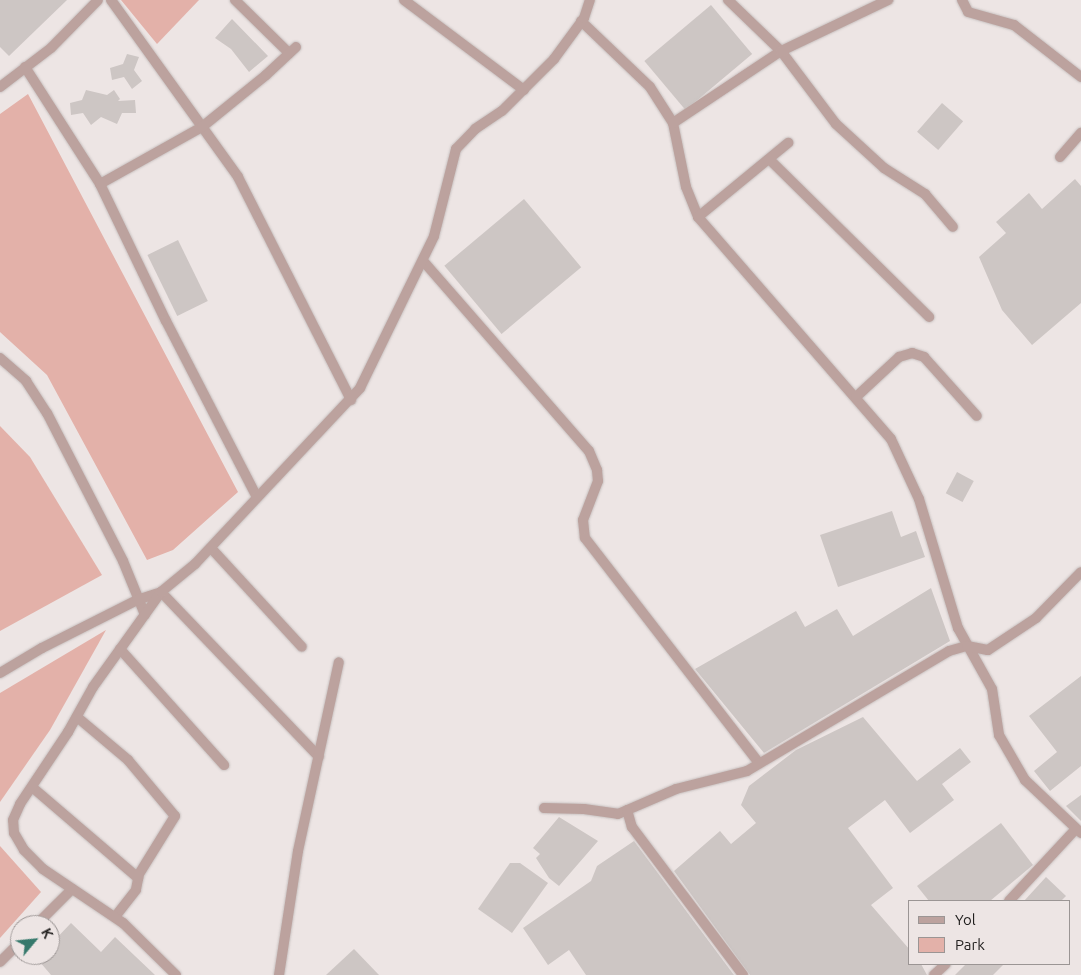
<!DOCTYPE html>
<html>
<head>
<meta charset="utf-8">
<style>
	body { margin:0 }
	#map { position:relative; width:1081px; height:975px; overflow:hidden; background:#ede5e4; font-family:Ubuntu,sans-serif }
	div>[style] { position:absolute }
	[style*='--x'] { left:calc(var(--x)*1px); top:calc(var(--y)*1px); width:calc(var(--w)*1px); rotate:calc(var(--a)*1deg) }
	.green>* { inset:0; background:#e3b1a9 }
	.building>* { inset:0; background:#cdc6c4; transform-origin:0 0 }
	.roads { filter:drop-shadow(0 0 1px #c8c1c0) drop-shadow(0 0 1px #c8c1c0) }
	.minor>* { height:10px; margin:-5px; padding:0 5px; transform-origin:5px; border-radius:5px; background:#bca29e }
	span { translate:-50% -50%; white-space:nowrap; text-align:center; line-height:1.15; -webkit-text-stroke:4.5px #ede5e4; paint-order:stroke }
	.legend { position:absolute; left:908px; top:900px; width:162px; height:65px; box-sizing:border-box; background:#ede5e4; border:1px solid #9b9594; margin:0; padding:6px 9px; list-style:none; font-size:15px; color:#201e1d }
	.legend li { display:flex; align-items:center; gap:10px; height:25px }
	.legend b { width:25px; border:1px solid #9b9594 }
	.north { position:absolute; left:10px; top:915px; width:50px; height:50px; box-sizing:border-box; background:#ede5e4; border:1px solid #9b9594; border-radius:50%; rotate:62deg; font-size:14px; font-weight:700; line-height:20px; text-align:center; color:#201e1d }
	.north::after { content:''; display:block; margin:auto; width:18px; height:22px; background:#36796c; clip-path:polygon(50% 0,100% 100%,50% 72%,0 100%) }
</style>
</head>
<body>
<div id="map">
	<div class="green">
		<i style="clip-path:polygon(121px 0,199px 0,157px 44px)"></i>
		<i style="clip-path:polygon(28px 94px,238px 492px,173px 550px,147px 560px,47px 375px,0 332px,0 114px)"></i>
		<i style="clip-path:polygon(0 426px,30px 457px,102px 575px,0 631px)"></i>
		<i style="clip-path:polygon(106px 630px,50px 730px,0 802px,0 693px)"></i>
		<i style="clip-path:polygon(0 846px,41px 892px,0 938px)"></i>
	</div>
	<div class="building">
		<i style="clip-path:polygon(0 0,67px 0,9px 56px,0 47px)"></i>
		<i style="left:711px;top:5px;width:64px;height:87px;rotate:50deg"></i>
		<i style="clip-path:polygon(232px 19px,268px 56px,249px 72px,231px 49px,215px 38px)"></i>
		<i style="clip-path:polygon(127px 54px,139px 57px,134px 70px,142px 81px,132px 89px,124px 77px,112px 80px,110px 68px,123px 64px)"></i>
		<i style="clip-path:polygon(86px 90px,107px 95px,114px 90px,120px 99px,118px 101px,135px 100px,136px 113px,122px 113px,117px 124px,101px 117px,91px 125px,83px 113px,71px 115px,70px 103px,82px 100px)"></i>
		<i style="left:942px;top:103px;width:28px;height:38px;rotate:41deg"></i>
		<i style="clip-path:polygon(1075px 179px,1081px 186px,1081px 303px,1032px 345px,1002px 310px,979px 257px,1006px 233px,996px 222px,1029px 193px,1042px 209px)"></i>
		<i style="left:524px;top:199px;width:89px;height:104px;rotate:50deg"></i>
		<i style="left:178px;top:240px;width:68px;height:34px;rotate:64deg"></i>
		<i style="left:957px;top:472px;width:19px;height:24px;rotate:28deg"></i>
		<i style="clip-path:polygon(892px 511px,901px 537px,916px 531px,925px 557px,838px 587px,820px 535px)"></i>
		<i style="clip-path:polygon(931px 588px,950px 641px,764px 753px,695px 669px,796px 611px,805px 627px,837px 609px,853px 636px)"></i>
		<i style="clip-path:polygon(1081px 676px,1081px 766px,1050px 791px,1034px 771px,1057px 752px,1029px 716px)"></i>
		<i style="clip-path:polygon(863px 717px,917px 781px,960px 748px,971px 762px,942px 784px,954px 800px,910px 833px,885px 800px,848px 828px,893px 888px,871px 905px,910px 950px,910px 964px,921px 964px,927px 975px,750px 975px,674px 871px,720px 831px,731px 844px,756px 823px,741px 805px,749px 786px,796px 750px)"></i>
		<i style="clip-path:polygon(1081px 795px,1081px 821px,1066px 806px)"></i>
		<i style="clip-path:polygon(559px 817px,598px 841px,559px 886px,549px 878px,536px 858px,540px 854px,533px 848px)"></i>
		<i style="clip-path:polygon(1001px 823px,1033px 865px,990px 901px,929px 901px,917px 886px)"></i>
		<i style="clip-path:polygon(634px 841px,734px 975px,586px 975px,569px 950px,548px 965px,523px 928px,591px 881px,597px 866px)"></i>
		<i style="clip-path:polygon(510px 863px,520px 863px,548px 883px,512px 933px,478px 909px)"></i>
		<i style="clip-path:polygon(1046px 877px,1066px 896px,1061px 901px,1024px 901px)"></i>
		<i style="clip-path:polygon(71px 923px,101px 952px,115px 937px,155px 975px,51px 975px,34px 955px,50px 955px,50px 945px)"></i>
		<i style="clip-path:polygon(354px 949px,379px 975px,326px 975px)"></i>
		<i style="clip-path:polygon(966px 964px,1004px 964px,993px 975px,955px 975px)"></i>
	</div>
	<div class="roads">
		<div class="minor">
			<i style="--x:111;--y:0;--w:218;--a:54.3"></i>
			<i style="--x:238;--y:177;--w:250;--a:63.1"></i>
			<i style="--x:235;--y:0;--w:76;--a:44.5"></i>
			<i style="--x:404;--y:0;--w:150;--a:36.9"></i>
			<i style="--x:728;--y:0;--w:74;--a:43.9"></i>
			<i style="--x:781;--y:51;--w:91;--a:53"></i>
			<i style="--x:836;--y:124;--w:65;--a:42.5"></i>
			<i style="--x:884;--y:168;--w:49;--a:32.4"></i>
			<i style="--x:925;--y:194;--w:43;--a:49.7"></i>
			<i style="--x:962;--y:0;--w:13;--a:63"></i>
			<i style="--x:968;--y:12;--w:48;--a:15.8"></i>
			<i style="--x:1014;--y:25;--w:85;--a:37.8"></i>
			<i style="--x:581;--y:21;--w:95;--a:43.7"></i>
			<i style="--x:650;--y:87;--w:43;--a:57.4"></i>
			<i style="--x:673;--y:123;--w:65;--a:78.5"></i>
			<i style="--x:686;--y:187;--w:32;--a:68"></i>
			<i style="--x:698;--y:217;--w:294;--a:49"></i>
			<i style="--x:891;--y:439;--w:66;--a:65"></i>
			<i style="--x:919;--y:499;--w:135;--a:73.2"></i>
			<i style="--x:958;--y:628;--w:70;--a:60.9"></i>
			<i style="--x:992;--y:689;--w:47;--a:81.3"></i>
			<i style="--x:999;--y:735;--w:52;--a:60"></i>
			<i style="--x:1025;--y:780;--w:77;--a:43.4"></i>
			<i style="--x:25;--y:67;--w:139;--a:57.3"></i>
			<i style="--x:100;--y:184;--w:152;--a:64.3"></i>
			<i style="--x:166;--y:321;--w:198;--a:62.7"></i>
			<i style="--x:0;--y:87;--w:64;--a:-37.4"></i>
			<i style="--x:51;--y:48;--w:67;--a:-45.6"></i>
			<i style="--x:673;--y:123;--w:130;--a:-33.7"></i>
			<i style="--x:781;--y:51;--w:119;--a:-25.5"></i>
			<i style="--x:1060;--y:157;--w:32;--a:-49"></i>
			<i style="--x:769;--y:159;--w:225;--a:44.6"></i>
			<i style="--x:100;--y:184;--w:117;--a:-29.2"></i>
			<i style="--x:202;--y:127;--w:82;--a:-39.1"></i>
			<i style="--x:266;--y:75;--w:41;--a:-43"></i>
			<i style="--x:698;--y:217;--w:117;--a:-39.4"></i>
			<i style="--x:424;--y:262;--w:251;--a:48.9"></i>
			<i style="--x:589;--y:451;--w:21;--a:67"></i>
			<i style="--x:597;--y:470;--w:11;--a:85"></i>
			<i style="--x:598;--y:481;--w:42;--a:111"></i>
			<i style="--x:583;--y:520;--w:18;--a:84"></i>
			<i style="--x:585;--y:538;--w:284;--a:52.3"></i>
			<i style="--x:0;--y:358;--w:35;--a:41"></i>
			<i style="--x:26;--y:381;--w:38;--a:57"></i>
			<i style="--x:47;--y:413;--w:166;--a:62.8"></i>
			<i style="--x:123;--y:561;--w:58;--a:67.8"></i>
			<i style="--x:856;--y:397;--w:59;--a:-42.9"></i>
			<i style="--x:899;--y:357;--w:14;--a:-17"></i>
			<i style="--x:912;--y:353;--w:13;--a:18"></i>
			<i style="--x:924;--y:357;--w:79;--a:48.1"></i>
			<i style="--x:211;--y:548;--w:134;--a:47.4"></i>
			<i style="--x:120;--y:649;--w:156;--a:48.1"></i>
			<i style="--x:0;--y:673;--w:49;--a:-30.8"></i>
			<i style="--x:42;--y:648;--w:106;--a:-26.8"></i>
			<i style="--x:137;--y:600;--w:25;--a:-18"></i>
			<i style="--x:161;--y:592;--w:228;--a:46.2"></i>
			<i style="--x:77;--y:717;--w:67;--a:40.1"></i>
			<i style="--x:128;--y:760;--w:73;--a:50"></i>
			<i style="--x:175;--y:816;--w:68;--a:121.8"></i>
			<i style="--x:139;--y:874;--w:16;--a:101"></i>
			<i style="--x:136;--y:890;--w:34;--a:128"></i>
			<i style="--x:32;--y:787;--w:140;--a:40.6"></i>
			<i style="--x:544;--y:808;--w:40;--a:1.4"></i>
			<i style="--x:584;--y:809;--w:34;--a:8"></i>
			<i style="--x:618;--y:814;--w:63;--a:-23.3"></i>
			<i style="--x:676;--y:789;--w:73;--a:-14.2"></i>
			<i style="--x:747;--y:771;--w:235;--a:-30.7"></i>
			<i style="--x:949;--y:651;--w:19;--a:-16"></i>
			<i style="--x:967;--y:646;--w:21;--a:11"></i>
			<i style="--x:988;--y:650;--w:58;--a:-33.7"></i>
			<i style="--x:1036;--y:618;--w:64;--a:-45.6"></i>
			<i style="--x:627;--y:810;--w:18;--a:74"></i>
			<i style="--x:632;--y:827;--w:185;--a:53.1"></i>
			<i style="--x:1009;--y:901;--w:98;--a:-47.1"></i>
			<i style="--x:36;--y:925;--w:51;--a:-45"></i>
			<i style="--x:0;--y:962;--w:28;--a:-45"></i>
			<i style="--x:176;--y:975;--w:74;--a:-135.5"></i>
			<i style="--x:123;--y:923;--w:97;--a:-146"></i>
			<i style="--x:43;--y:869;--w:27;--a:-135"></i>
			<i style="--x:24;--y:850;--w:20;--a:-120"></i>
			<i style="--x:14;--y:833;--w:13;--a:-94"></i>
			<i style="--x:13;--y:820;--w:17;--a:-66"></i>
			<i style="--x:20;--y:804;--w:87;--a:-56.3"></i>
			<i style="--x:68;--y:732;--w:51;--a:-60.9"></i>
			<i style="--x:93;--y:687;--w:117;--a:-54.4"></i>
			<i style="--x:161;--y:592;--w:44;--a:-39.5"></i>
			<i style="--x:195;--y:564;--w:241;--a:-46.8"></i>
			<i style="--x:360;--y:388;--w:169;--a:-64"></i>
			<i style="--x:434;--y:236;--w:90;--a:-75.8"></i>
			<i style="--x:456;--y:149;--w:28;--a:-46"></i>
			<i style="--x:475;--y:129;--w:32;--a:-34"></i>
			<i style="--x:502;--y:111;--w:74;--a:-45"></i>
			<i style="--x:554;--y:59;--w:51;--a:-53.8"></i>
			<i style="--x:584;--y:18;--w:19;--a:-72"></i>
			<i style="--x:279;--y:975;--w:125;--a:-81.3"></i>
			<i style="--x:298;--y:851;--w:193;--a:-77.8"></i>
			<i style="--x:934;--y:975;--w:16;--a:-43"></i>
		</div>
	</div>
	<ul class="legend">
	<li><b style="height:6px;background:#bca29e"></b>Yol</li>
	<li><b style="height:14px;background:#e3b1a9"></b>Park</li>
	</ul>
	<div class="north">K</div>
</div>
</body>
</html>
